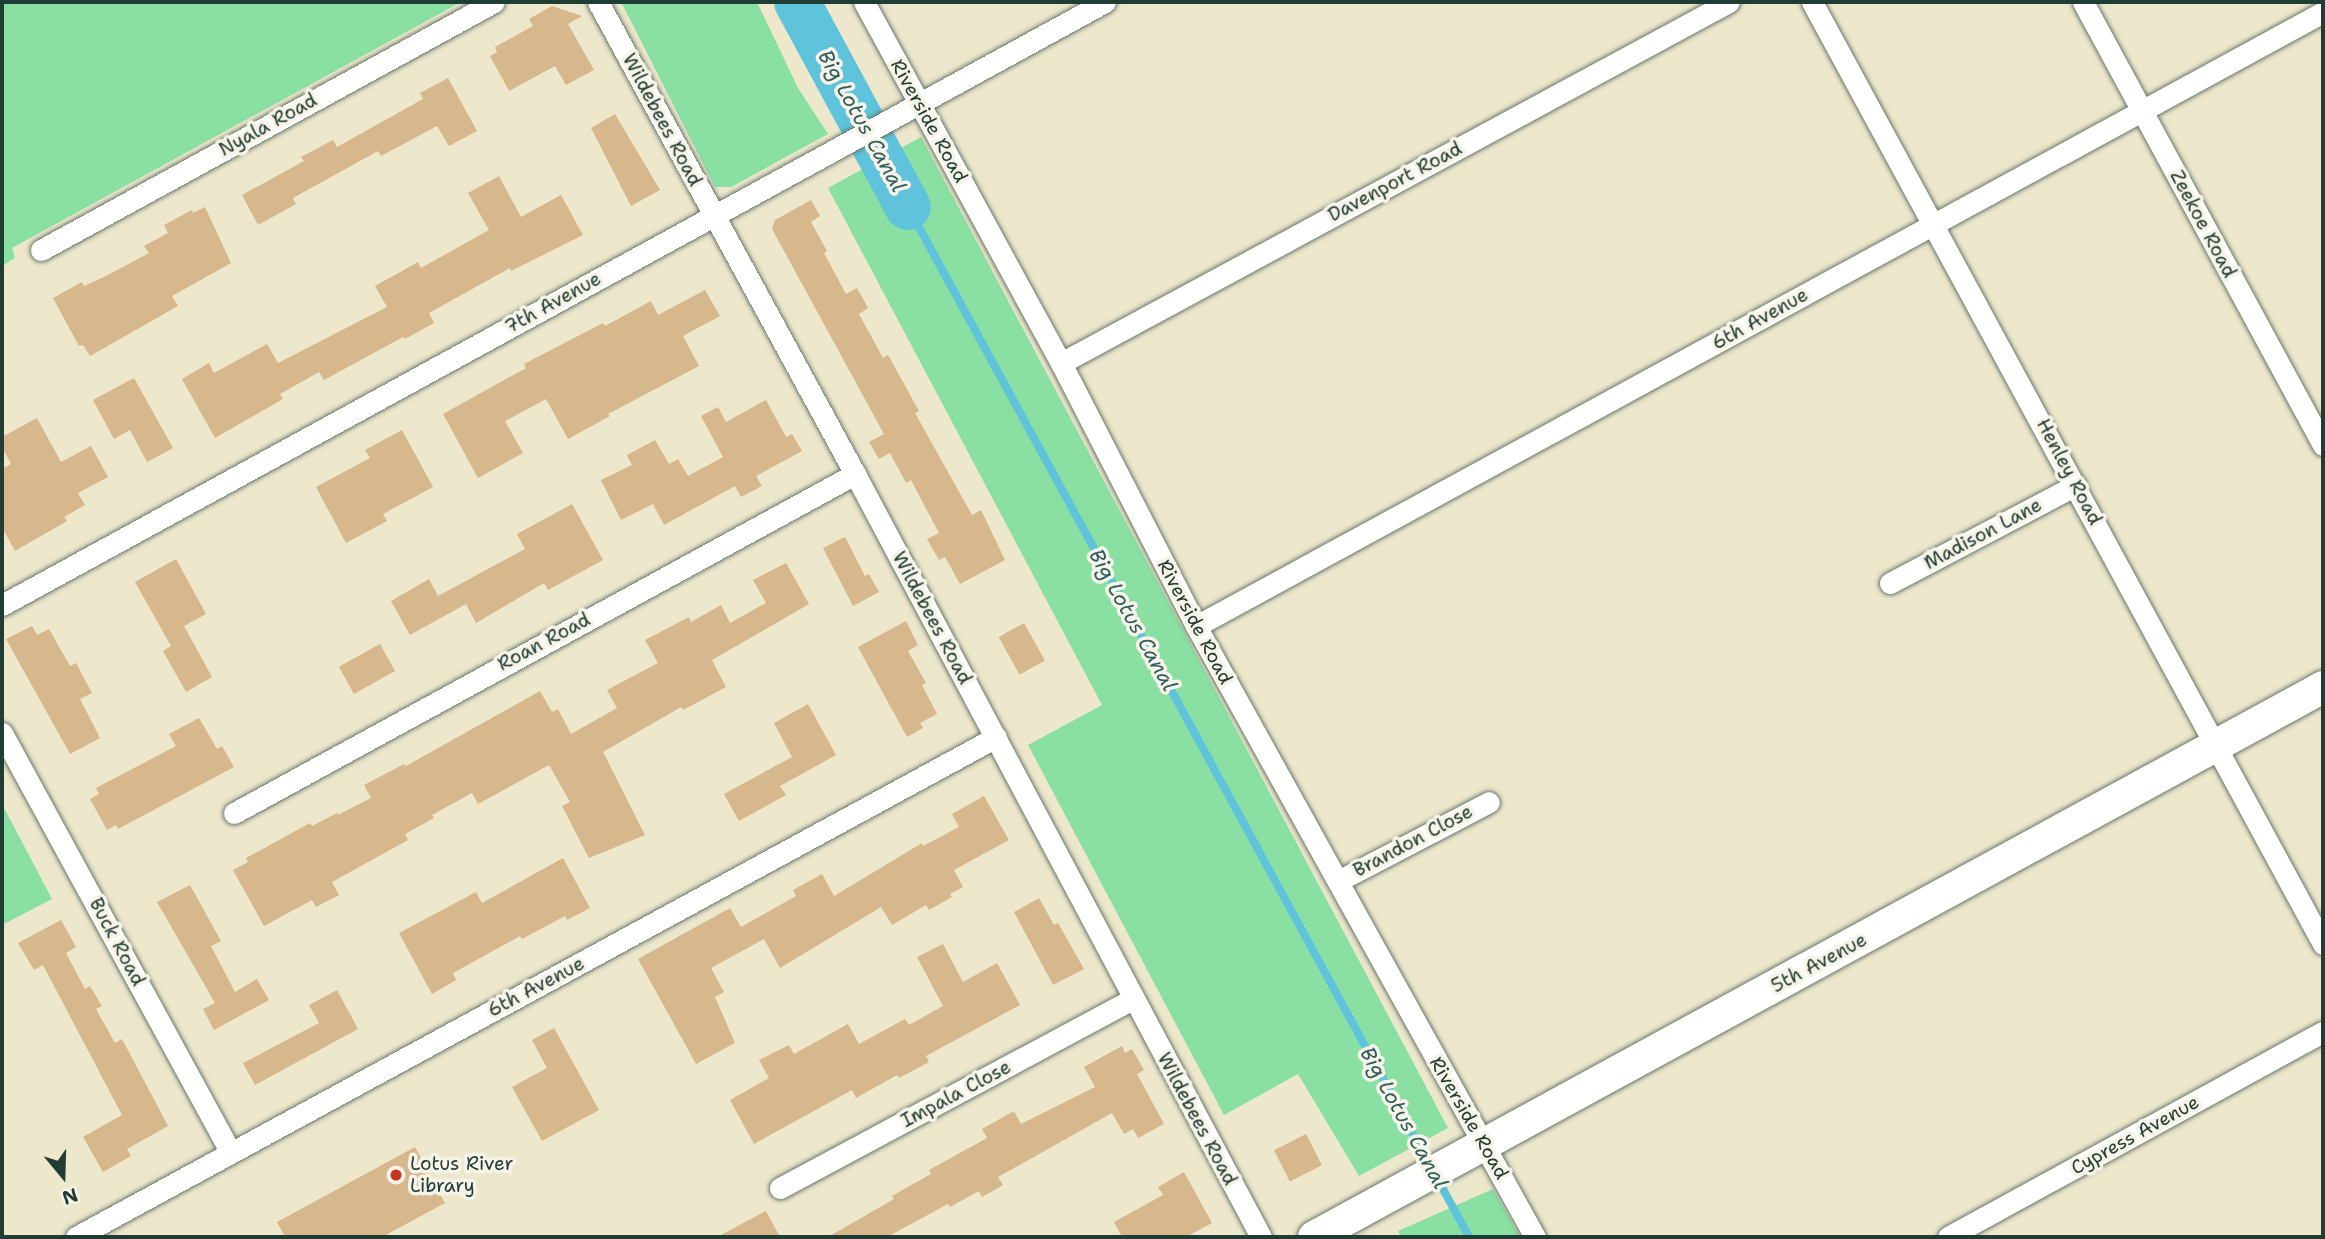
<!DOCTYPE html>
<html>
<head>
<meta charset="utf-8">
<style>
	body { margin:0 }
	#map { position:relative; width:2325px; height:1239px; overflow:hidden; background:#ede7cc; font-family:"Shantell Sans",sans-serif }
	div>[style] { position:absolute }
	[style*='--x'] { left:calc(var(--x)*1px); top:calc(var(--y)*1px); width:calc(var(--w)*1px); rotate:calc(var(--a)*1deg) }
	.green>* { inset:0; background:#8ae0a3 }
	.stream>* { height:8px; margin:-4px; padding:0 4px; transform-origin:4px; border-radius:4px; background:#5ec3db }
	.river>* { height:46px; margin:-23px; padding:0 23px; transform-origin:23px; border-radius:23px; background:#5ec3db }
	.building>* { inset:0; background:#d7b78c; transform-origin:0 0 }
	.roads { filter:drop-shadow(0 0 2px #677869) drop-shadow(0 0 2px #677869) }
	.street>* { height:21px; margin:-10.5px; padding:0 10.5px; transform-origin:10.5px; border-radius:10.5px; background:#fff }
	.secondary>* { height:32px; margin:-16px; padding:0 16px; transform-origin:16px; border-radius:16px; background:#fff }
	.dots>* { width:19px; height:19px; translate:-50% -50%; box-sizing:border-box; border:4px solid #f7f3e8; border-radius:50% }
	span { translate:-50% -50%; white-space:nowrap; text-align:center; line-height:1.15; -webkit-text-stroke:7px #f7f3e8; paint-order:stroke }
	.street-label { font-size:19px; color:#1f3d34 }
	.poi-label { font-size:19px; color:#1f3d34 }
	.left { translate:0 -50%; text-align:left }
	.water-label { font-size:21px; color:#2f5e5e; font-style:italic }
	.frame { position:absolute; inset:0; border:4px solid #1f3d34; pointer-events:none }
	.north { position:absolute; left:28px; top:1141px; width:70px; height:70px; -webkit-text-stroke:5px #f7f3e8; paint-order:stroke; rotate:161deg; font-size:19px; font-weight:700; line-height:28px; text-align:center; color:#1f3d34 }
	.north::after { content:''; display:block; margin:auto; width:24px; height:32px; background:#1f3d34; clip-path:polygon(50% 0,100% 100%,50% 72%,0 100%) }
</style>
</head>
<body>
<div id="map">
	<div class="green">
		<i style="clip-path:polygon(2px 2px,461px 2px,12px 248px,15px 258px,2px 266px)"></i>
		<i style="clip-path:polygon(621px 2px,757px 2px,798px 88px,828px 134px,731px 187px,715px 187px)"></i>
		<i style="clip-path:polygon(921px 137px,1448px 1128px,1359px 1176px,1298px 1074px,1224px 1115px,1028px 745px,1102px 705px,828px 188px)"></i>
		<i style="clip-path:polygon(2px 804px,52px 899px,2px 925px)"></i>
		<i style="clip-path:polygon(1493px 1189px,1520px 1237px,1401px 1237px,1398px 1231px)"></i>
	</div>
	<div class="stream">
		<i style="--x:908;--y:207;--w:1093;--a:61.42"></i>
		<i style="--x:1437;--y:1178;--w:67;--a:61.5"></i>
	</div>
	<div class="river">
		<i style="--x:797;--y:2;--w:233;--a:61.6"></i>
	</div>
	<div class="building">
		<i style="clip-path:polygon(552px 6px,582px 16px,568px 24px,594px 70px,566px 85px,555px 66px,509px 91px,490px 56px,497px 52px,495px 47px,533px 26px,529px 19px)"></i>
		<i style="clip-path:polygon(448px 78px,477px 131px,449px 146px,437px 126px,381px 156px,378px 151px,293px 198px,296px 204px,258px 225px,242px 195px,304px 161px,301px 157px,333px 140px,337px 147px,423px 99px,420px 93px)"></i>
		<i style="clip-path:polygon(615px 114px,660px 190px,631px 206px,591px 128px)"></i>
		<i style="clip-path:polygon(499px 176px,521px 217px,561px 195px,583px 235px,511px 271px,510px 268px,429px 313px,434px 323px,405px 339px,403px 337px,324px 380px,319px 372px,280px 394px,283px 399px,215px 438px,182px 379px,209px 363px,214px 373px,267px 344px,278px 363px,387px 307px,375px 286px,418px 262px,421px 268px,489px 230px,468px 193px)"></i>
		<i style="clip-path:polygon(811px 200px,820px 216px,811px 222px,827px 251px,824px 253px,846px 294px,857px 288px,868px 308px,859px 314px,883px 358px,888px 355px,919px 411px,915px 413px,972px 515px,981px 510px,1005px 560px,960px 584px,945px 557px,939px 560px,927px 539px,939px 533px,911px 480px,906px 483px,890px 453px,879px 459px,869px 442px,884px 434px,772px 229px,775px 220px)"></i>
		<i style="clip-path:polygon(205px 207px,231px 263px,172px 296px,178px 306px,90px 356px,83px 345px,79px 346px,53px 298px,82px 282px,84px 286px,104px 277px,149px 253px,144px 246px,168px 233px,164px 225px,192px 210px,193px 213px)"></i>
		<i style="clip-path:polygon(705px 290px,720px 316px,683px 336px,699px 366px,608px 414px,610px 416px,568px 439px,546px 399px,505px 421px,523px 453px,478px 478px,443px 414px,526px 368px,524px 364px,603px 323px,605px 326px,651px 301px,658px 315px)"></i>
		<i style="clip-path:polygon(134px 378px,173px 448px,147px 462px,130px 430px,114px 439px,93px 400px)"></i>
		<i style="clip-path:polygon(766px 400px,786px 437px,792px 434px,802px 451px,756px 476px,762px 486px,741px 497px,735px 486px,664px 525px,653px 504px,621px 520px,601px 480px,632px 465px,627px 455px,655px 440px,669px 464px,678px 459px,688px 476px,723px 457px,701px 416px,718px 407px,726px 422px)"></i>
		<i style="clip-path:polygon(37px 418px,61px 462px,91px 446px,108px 477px,78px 493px,85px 505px,64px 517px,67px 521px,15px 551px,2px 527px,2px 469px,11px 464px,2px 447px,2px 437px)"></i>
		<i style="clip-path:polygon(402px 430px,433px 487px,383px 514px,387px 521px,346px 543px,316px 487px,370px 458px,365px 450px)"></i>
		<i style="clip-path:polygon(572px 504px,603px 560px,548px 590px,544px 583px,476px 623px,466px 604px,410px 635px,391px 601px,429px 579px,438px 596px,525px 549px,517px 534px)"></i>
		<i style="clip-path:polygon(845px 537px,865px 576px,869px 574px,879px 592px,853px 606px,823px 548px)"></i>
		<i style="clip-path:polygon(176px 559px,206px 614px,184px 626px,212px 677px,186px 692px,163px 651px,171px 646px,135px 582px)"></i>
		<i style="clip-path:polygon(786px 563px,809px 604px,712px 660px,726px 687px,683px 710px,681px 707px,603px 752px,645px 835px,589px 858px,562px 806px,570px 802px,549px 765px,478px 804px,472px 793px,432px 815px,434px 818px,405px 834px,408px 840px,332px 882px,339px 895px,316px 907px,312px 900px,264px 926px,233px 870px,248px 862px,246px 858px,310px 823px,312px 826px,337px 813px,338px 815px,371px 798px,364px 785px,404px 764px,406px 766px,540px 691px,552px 712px,558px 709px,571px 734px,617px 708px,607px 690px,658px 663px,645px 640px,689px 617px,691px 622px,721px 605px,730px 623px,766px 603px,753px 580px)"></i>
		<i style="clip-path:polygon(906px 621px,918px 645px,908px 651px,926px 683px,922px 685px,937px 714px,920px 723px,923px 728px,907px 737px,858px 647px)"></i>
		<i style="left:1024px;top:623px;width:43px;height:29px;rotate:61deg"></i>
		<i style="clip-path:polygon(32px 626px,37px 635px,49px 629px,70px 666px,76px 663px,92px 693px,80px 699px,100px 738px,70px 754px,6px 639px)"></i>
		<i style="left:380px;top:644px;width:31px;height:47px;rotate:61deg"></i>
		<i style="clip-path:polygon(808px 704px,836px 755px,780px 786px,786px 795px,739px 821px,724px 794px,792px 757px,774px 723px)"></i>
		<i style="clip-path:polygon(199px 718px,217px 749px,222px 746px,234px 767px,118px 829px,116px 825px,107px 830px,90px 799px,99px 794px,96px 788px,176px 746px,169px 734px)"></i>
		<i style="clip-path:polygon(984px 796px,1009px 840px,954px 870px,963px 887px,950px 894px,952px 897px,929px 910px,926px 905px,892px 925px,881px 907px,780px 968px,764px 939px,711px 968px,724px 992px,715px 997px,735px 1043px,696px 1064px,638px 959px,730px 908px,741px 927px,796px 896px,793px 890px,822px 874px,834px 896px,922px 843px,923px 846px,959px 827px,952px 814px)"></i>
		<i style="clip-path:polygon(563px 858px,590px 908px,567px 920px,565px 916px,522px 939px,520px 936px,453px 973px,456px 980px,432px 994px,399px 933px,476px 892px,482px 903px)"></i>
		<i style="clip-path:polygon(190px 885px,221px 941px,211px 946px,235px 992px,257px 979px,269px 1000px,214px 1030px,203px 1009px,215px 1003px,157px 902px)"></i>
		<i style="clip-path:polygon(1039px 898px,1054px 925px,1058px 923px,1084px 969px,1053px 985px,1014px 912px)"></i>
		<i style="clip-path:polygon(61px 920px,76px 947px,66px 953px,85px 989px,90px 986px,102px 1006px,96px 1009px,115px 1043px,122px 1039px,168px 1126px,127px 1149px,131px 1156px,103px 1172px,83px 1137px,122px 1115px,43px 965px,34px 970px,18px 943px)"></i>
		<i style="clip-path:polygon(943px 944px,963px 982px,997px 963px,1020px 1005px,926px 1056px,929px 1062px,899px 1078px,897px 1075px,856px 1098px,852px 1090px,754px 1144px,730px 1100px,769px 1078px,759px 1060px,789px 1045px,794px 1054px,848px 1024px,859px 1044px,905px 1019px,909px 1025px,943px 1006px,917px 957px)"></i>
		<i style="clip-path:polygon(337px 990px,358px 1029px,255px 1085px,243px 1063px,319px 1023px,309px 1005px)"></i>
		<i style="clip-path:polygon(554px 1028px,599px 1110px,542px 1141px,512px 1087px,547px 1068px,532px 1040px)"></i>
		<i style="clip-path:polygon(1122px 1046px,1125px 1053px,1132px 1049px,1144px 1070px,1137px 1074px,1164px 1124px,1138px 1138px,1133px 1129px,1124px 1134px,1112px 1113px,998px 1177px,1003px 1185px,982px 1197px,979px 1191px,950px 1207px,948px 1204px,887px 1237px,828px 1237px,894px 1199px,892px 1196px,931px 1174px,929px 1170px,987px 1138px,982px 1129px,1014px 1111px,1021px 1124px,1095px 1087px,1084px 1067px)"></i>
		<i style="left:1306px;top:1134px;width:35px;height:36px;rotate:63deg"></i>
		<i style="clip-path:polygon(415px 1147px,445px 1203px,382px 1237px,285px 1237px,277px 1222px)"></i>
		<i style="clip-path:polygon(1184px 1172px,1212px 1223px,1186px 1237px,1122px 1237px,1114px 1222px,1163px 1195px,1158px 1187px)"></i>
		<i style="clip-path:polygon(766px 1211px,780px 1237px,717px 1237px)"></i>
	</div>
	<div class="roads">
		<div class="street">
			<i style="--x:598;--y:2;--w:537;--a:61.43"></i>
			<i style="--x:855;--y:474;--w:864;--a:61.98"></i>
			<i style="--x:864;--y:2;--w:411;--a:61.4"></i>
			<i style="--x:1061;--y:363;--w:296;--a:62.8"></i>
			<i style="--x:1196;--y:626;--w:699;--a:60.98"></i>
			<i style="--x:1812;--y:2;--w:1072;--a:61.52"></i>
			<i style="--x:2083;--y:2;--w:504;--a:61.55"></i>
			<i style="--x:41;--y:250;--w:516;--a:-28.7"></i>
			<i style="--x:1061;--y:363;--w:759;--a:-28.39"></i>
			<i style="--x:1890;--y:583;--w:210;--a:-27.8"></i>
			<i style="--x:2;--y:605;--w:1257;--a:-28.67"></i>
			<i style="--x:1196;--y:626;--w:1283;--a:-28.58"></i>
			<i style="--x:2;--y:733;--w:477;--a:61.4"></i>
			<i style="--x:234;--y:813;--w:708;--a:-28.63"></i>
			<i style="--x:1338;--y:881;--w:170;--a:-27.6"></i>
			<i style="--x:780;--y:1188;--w:400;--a:-28.2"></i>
			<i style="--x:76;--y:1237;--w:1047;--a:-28.52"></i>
			<i style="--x:1948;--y:1237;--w:427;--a:-28.7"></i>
		</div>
		<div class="secondary">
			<i style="--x:1314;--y:1237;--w:1149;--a:-28.59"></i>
		</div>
	</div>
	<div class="dots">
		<i style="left:396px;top:1175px;background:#c8321e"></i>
	</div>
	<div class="street-label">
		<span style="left:662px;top:120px;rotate:62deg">Wildebees Road</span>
		<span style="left:929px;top:121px;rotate:61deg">Riverside Road</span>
		<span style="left:268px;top:125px;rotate:-29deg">Nyala Road</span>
		<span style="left:1395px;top:182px;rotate:-28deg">Davenport Road</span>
		<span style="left:2203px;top:224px;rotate:62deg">Zeekoe Road</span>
		<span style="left:553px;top:303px;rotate:-29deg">7th Avenue</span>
		<span style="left:1760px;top:319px;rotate:-29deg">6th Avenue</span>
		<span style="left:2069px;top:472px;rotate:62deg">Henley Road</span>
		<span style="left:1983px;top:534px;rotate:-28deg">Madison Lane</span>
		<span style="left:932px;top:618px;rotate:62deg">Wildebees Road</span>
		<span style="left:1195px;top:622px;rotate:62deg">Riverside Road</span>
		<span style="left:544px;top:642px;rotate:-28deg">Roan Road</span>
		<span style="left:1413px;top:841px;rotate:-28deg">Brandon Close</span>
		<span style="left:117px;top:942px;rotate:62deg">Buck Road</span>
		<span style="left:1819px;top:963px;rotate:-28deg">5th Avenue</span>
		<span style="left:536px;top:987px;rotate:-28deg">6th Avenue</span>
		<span style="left:956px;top:1094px;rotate:-28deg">Impala Close</span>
		<span style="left:1469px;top:1118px;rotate:60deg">Riverside Road</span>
		<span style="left:1197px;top:1119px;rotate:62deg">Wildebees Road</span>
		<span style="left:2135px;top:1135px;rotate:-29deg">Cypress Avenue</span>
	</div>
	<div class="poi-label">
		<span class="left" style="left:410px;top:1175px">Lotus River<br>Library</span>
	</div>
	<div class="water-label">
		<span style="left:862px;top:121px;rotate:61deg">Big Lotus Canal</span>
		<span style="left:1133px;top:620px;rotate:61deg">Big Lotus Canal</span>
		<span style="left:1404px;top:1118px;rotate:61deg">Big Lotus Canal</span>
	</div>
	<div class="frame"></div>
	<div class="north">N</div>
</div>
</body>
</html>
